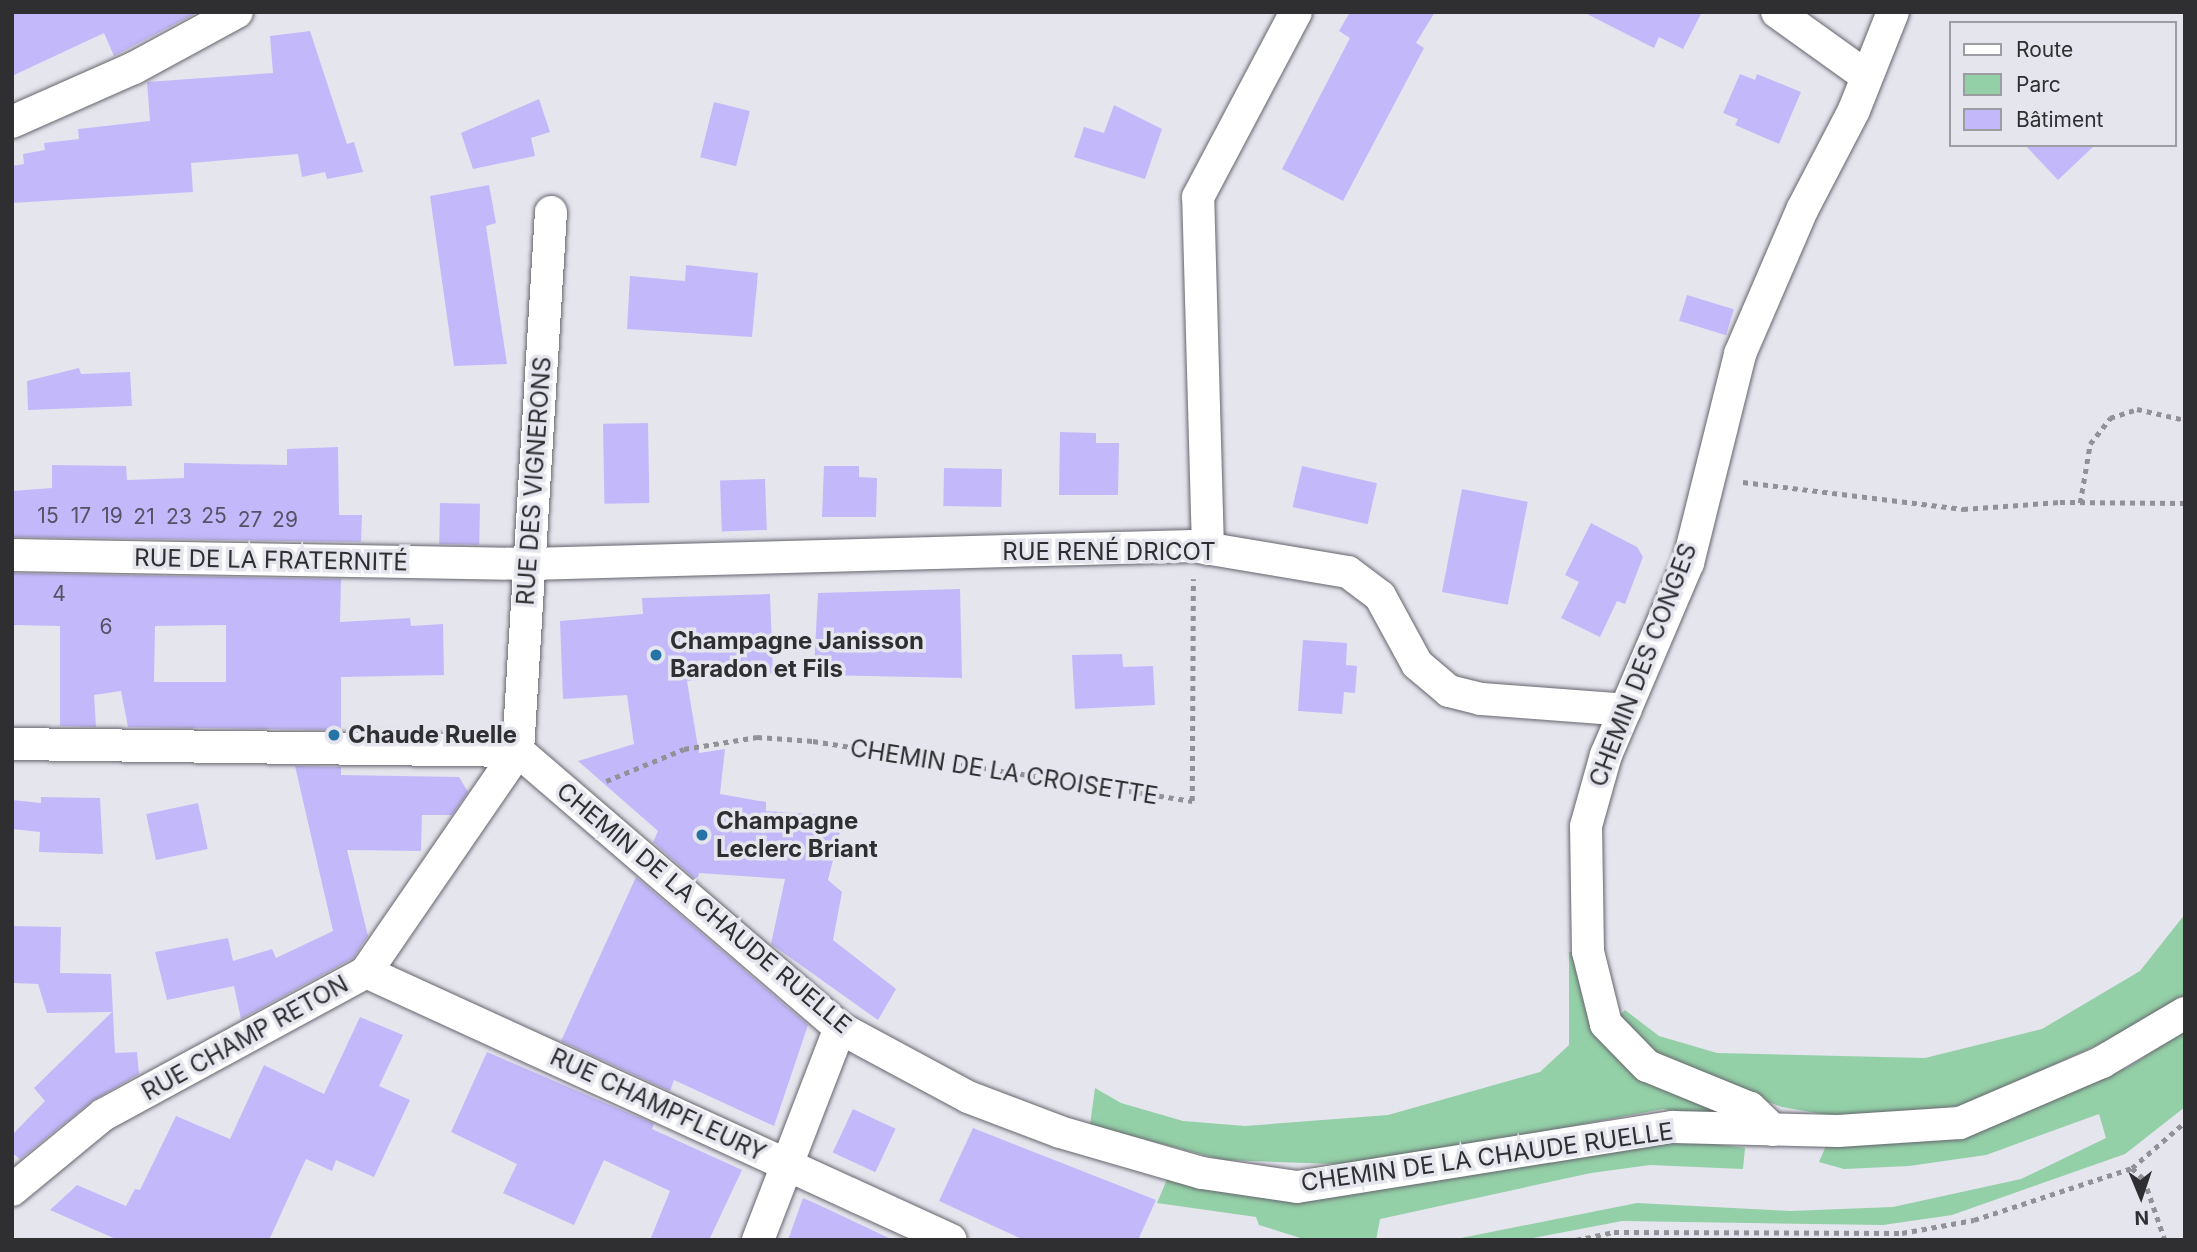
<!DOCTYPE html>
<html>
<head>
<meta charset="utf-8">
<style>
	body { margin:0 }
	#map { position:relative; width:2197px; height:1252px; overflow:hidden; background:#e5e5ee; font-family:Inter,sans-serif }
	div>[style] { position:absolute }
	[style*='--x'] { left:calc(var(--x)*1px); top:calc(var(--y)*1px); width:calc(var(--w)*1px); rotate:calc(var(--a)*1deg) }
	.green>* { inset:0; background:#93cfa7 }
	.building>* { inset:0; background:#c3b9fa; transform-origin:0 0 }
	.path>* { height:4.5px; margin-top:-2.25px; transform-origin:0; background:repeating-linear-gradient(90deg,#919197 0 5px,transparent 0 10px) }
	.roads { filter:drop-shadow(0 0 2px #66656d) drop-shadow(0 0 2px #66656d) }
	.street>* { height:32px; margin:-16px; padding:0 16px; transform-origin:16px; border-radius:16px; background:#fff }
	.dots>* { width:19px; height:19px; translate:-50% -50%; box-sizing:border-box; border:4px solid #e5e5ee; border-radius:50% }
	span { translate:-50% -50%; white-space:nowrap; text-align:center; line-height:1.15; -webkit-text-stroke:7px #e5e5ee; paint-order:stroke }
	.number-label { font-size:21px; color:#545264 }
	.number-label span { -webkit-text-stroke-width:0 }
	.street-label { font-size:24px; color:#2f2f32 }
	.poi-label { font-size:24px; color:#2f2f32; font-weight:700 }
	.left { translate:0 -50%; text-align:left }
	.frame { position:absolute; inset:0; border:14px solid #2f2f32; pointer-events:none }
	.legend { position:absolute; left:1949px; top:21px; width:228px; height:126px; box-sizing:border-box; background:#e5e5ee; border:2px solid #9c9ca3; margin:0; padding:9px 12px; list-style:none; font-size:21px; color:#2f2f32 }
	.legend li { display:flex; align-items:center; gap:14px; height:35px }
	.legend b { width:35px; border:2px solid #9c9ca3 }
	.north { position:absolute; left:2106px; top:1161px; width:70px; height:70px; -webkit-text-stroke:5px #e5e5ee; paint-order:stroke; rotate:178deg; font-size:19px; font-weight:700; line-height:28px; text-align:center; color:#2f2f32 }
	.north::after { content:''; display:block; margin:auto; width:24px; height:32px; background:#2f2f32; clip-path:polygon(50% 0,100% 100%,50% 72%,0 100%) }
</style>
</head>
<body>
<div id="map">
	<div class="green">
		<i style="clip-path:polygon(2185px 914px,2185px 995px,2139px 1026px,1966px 1105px,1845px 1118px,1782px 1107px,1695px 1076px,1634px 1040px,1619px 1016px,1625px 1010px,1659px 1036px,1717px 1053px,1925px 1058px,2042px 1029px,2140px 971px)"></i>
		<i style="clip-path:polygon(1569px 952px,1575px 952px,1587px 1011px,1725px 1103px,1712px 1119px,1663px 1109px,1376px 1163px,1334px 1164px,1223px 1160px,1090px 1125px,1095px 1088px,1121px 1103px,1183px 1121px,1245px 1126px,1388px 1115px,1540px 1072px,1569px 1045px)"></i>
		<i style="clip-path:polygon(2185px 1031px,2185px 1107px,2125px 1154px,1952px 1215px,1883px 1225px,1622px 1221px,1523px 1240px,1451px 1240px,1637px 1203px,1790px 1211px,1893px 1207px,2021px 1179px,2106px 1138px,2099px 1114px,1986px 1155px,1909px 1166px,1844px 1169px,1819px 1162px,1826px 1146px,1966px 1138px,2128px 1067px)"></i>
		<i style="clip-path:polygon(1689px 1141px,1745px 1148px,1743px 1169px,1650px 1165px,1591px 1173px,1380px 1219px,1376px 1240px,1307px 1240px,1259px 1225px,1256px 1217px,1157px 1203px,1168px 1177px,1346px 1195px,1465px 1171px)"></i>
	</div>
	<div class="building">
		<i style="clip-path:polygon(12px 12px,198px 12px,114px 56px,104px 33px,12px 76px)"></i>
		<i style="clip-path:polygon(1350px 12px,1435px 12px,1416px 43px,1424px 48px,1343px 201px,1282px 169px,1350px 38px,1339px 31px)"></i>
		<i style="clip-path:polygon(1583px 12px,1702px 12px,1683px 49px,1659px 37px,1654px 48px)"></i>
		<i style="clip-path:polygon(310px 31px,347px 144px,354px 142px,363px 172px,327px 179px,325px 172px,302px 177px,298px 154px,191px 163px,193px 192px,12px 203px,12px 166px,24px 164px,23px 154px,45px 150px,44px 143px,79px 139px,78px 129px,150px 121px,147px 82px,273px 73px,270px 36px)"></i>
		<i style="clip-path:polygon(1740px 74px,1755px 80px,1757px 74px,1801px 92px,1779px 144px,1735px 125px,1738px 119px,1723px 113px)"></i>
		<i style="clip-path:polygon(539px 99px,550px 132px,531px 138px,535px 156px,473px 169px,461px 133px)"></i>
		<i style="left:714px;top:102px;width:37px;height:57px;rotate:14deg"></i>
		<i style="clip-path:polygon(1114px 105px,1162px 129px,1145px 179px,1074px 157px,1084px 127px,1104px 133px)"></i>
		<i style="clip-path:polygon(2025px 145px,2095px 145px,2058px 180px)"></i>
		<i style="clip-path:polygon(489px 185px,496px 223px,486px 226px,507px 364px,454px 366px,430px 196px)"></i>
		<i style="clip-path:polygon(686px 265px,758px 273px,752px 337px,627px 329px,630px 276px,685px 281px)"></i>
		<i style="left:1687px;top:295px;width:49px;height:27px;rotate:17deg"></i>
		<i style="clip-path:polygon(79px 368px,81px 374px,130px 372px,132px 406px,28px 410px,27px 381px)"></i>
		<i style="left:648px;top:423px;width:80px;height:45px;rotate:89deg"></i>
		<i style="clip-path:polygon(1060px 432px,1096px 433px,1096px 443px,1119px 443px,1118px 495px,1059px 495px)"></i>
		<i style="clip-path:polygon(338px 447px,339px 515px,362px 515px,361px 542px,12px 537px,12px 491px,52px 488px,52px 465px,126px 466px,127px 480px,184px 478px,184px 463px,287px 465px,287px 449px)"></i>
		<i style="clip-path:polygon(824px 466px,859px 466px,859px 477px,877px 478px,876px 517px,822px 517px)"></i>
		<i style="left:1302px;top:466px;width:77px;height:42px;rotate:13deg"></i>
		<i style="left:944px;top:468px;width:58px;height:38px;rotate:1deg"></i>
		<i style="left:765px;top:479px;width:51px;height:45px;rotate:88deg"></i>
		<i style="left:1462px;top:489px;width:67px;height:105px;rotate:11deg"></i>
		<i style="left:440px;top:503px;width:40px;height:41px;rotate:1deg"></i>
		<i style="clip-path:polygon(1591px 523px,1637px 547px,1643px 557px,1625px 604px,1617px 601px,1600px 637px,1561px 618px,1579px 582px,1565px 575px)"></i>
		<i style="clip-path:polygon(evenodd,12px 573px,341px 579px,340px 622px,410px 618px,411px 626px,443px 624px,444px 675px,341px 677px,341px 730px,128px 727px,121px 691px,94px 695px,96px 727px,60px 726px,60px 626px,12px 625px,12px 573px,226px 625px,226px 682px,154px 682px,155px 626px,226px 625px)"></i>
		<i style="clip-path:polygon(960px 589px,962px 678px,820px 675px,814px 668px,818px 593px)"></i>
		<i style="clip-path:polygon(770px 594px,773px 673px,687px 681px,699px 753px,725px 749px,720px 794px,766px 802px,766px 811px,844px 816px,828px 880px,842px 892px,833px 940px,896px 989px,878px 1020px,771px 944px,785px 879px,699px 873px,697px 881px,653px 842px,658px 831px,578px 761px,634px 744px,627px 695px,563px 699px,560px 621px,643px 614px,642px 598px)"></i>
		<i style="clip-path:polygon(1303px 640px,1347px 643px,1346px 665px,1357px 666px,1355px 693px,1344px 692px,1342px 714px,1298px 711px)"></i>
		<i style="clip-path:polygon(1122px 654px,1123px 667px,1153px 666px,1155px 705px,1075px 709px,1072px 655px)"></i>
		<i style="clip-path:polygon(295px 766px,341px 767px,341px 775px,459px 777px,468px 792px,452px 815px,422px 815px,421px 851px,347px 850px,368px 936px,353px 958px,241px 1019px,234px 986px,167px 1000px,155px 952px,228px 938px,233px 961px,272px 949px,276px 958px,333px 931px)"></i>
		<i style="clip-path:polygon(41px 797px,100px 798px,103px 854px,39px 852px,40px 832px,12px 829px,12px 800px,41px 803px)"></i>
		<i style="left:198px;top:803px;width:47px;height:53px;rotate:78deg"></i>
		<i style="clip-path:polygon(636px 877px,808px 1025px,774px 1126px,674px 1080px,670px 1091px,561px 1041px)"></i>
		<i style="clip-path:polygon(12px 926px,61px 927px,60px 973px,111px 974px,115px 1053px,137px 1052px,139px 1074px,92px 1101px,20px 1159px,12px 1153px,12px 1135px,45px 1101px,34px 1088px,112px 1012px,47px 1013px,38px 984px,12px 983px)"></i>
		<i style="clip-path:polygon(360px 1017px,403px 1035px,379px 1086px,410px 1100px,374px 1177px,336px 1160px,332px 1171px,306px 1159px,269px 1240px,118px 1240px,50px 1210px,77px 1185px,126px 1206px,135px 1189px,140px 1190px,176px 1116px,230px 1139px,264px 1065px,324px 1094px)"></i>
		<i style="clip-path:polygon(487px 1052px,654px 1124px,652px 1129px,742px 1170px,709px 1240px,650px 1240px,670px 1191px,604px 1160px,574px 1225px,503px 1193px,517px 1164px,451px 1132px)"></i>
		<i style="left:853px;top:1109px;width:47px;height:48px;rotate:25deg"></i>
		<i style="clip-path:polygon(973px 1128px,1156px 1200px,1138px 1240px,1024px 1240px,939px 1201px)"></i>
		<i style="clip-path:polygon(803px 1198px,819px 1205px,893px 1240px,788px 1240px)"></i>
	</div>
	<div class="path">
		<i style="--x:1743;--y:482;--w:222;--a:7"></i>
		<i style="--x:1963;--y:509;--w:97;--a:-4.1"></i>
		<i style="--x:2060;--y:502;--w:125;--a:0.5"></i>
		<i style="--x:2080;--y:503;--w:60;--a:-80.4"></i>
		<i style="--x:2090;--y:444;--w:33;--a:-52"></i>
		<i style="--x:2110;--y:418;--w:28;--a:-18"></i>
		<i style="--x:2137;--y:409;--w:49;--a:12.9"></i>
		<i style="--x:606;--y:781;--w:84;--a:-22.3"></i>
		<i style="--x:684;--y:749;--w:74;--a:-9.3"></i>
		<i style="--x:757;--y:737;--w:56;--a:4.1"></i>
		<i style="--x:813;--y:741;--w:384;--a:9"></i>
		<i style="--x:1192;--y:801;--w:222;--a:-89.7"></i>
		<i style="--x:2132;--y:1168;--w:70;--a:-41"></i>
		<i style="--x:1576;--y:1240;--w:39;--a:-12"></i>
		<i style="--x:1614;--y:1232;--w:288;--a:0.2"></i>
		<i style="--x:1902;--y:1233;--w:73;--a:-10.2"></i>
		<i style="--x:1974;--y:1220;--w:166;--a:-18.2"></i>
		<i style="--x:2132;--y:1168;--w:16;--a:43"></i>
		<i style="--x:2144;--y:1179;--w:65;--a:71"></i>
	</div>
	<div class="roads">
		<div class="street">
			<i style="--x:1777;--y:12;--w:108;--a:35.6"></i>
			<i style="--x:12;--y:122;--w:133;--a:-23.9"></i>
			<i style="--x:134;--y:68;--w:117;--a:-28.5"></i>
			<i style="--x:1208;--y:549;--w:352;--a:-91.6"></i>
			<i style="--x:1198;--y:197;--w:209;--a:-62.1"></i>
			<i style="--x:12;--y:555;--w:517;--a:1"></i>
			<i style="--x:529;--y:564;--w:664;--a:-1.55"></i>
			<i style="--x:1193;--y:546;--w:157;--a:9.5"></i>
			<i style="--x:1348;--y:572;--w:40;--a:37"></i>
			<i style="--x:1380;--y:596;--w:77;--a:61.4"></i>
			<i style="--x:1417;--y:664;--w:42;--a:40.2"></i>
			<i style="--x:1449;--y:691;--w:33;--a:14"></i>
			<i style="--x:1481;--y:699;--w:145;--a:4.3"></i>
			<i style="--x:12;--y:744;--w:506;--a:0.79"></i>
			<i style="--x:518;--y:751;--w:425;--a:40.7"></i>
			<i style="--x:840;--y:1028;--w:145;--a:28.3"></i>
			<i style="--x:968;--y:1097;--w:98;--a:20.8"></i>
			<i style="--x:1060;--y:1132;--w:148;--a:16.1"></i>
			<i style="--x:1202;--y:1173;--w:96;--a:8.4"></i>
			<i style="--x:1297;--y:1187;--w:381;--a:-9.1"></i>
			<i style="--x:1673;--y:1127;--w:165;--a:1.4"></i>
			<i style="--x:1838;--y:1131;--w:122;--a:-3.8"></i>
			<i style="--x:1960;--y:1123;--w:155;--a:-23.2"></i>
			<i style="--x:2102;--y:1062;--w:96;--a:-30.6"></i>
			<i style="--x:518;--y:751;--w:540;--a:-86.5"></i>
			<i style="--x:366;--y:972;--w:643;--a:24.61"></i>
			<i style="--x:1773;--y:1130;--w:32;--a:-136"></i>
			<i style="--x:1750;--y:1108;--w:111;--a:-157.8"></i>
			<i style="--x:1647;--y:1066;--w:59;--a:-134.3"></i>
			<i style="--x:1606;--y:1024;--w:74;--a:-104"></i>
			<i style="--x:1588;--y:952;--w:126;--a:-90.9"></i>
			<i style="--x:1586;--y:826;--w:74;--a:-74.3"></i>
			<i style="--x:1606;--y:755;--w:209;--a:-66.9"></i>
			<i style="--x:1688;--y:563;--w:215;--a:-76"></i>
			<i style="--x:1740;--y:354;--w:157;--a:-66.7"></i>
			<i style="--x:1802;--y:210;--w:113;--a:-62.5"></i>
			<i style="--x:1854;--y:110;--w:105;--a:-68.3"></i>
			<i style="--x:12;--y:1190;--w:118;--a:-39.5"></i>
			<i style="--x:103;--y:1115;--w:299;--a:-28.5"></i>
			<i style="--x:366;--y:972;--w:268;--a:-55.5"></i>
			<i style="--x:758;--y:1240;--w:227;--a:-68.9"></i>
		</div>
	</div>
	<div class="dots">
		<i style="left:656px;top:655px;background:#2674a6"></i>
		<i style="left:334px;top:735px;background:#2674a6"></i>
		<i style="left:702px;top:835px;background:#2674a6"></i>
	</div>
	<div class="number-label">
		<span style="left:48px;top:516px">15</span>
		<span style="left:81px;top:516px">17</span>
		<span style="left:112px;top:516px">19</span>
		<span style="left:214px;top:516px">25</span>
		<span style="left:144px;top:517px">21</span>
		<span style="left:179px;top:517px">23</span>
		<span style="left:250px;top:520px">27</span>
		<span style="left:285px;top:520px">29</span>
		<span style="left:59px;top:594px">4</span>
		<span style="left:106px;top:627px">6</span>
	</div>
	<div class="street-label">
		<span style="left:534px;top:481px;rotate:-86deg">RUE DES VIGNERONS</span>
		<span style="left:1109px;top:552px">RUE RENÉ DRICOT</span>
		<span style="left:271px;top:560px;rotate:1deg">RUE DE LA FRATERNITÉ</span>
		<span style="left:1643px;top:665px;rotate:-69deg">CHEMIN DES CONGES</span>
		<span style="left:1004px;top:772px;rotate:9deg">CHEMIN DE LA CROISETTE</span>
		<span style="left:704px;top:908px;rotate:40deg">CHEMIN DE LA CHAUDE RUELLE</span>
		<span style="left:245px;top:1038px;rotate:-29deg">RUE CHAMP RETON</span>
		<span style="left:658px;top:1105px;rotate:25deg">RUE CHAMPFLEURY</span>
		<span style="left:1487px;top:1157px;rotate:-8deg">CHEMIN DE LA CHAUDE RUELLE</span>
	</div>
	<div class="poi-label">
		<span class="left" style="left:670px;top:655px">Champagne Janisson<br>Baradon et Fils</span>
		<span class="left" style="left:348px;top:735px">Chaude Ruelle</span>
		<span class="left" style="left:716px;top:835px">Champagne<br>Leclerc Briant</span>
	</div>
	<div class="frame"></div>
	<ul class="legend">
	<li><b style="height:9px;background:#fff"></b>Route</li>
	<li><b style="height:19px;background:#93cfa7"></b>Parc</li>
	<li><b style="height:19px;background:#c3b9fa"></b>Bâtiment</li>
	</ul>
	<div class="north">N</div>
</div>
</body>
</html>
